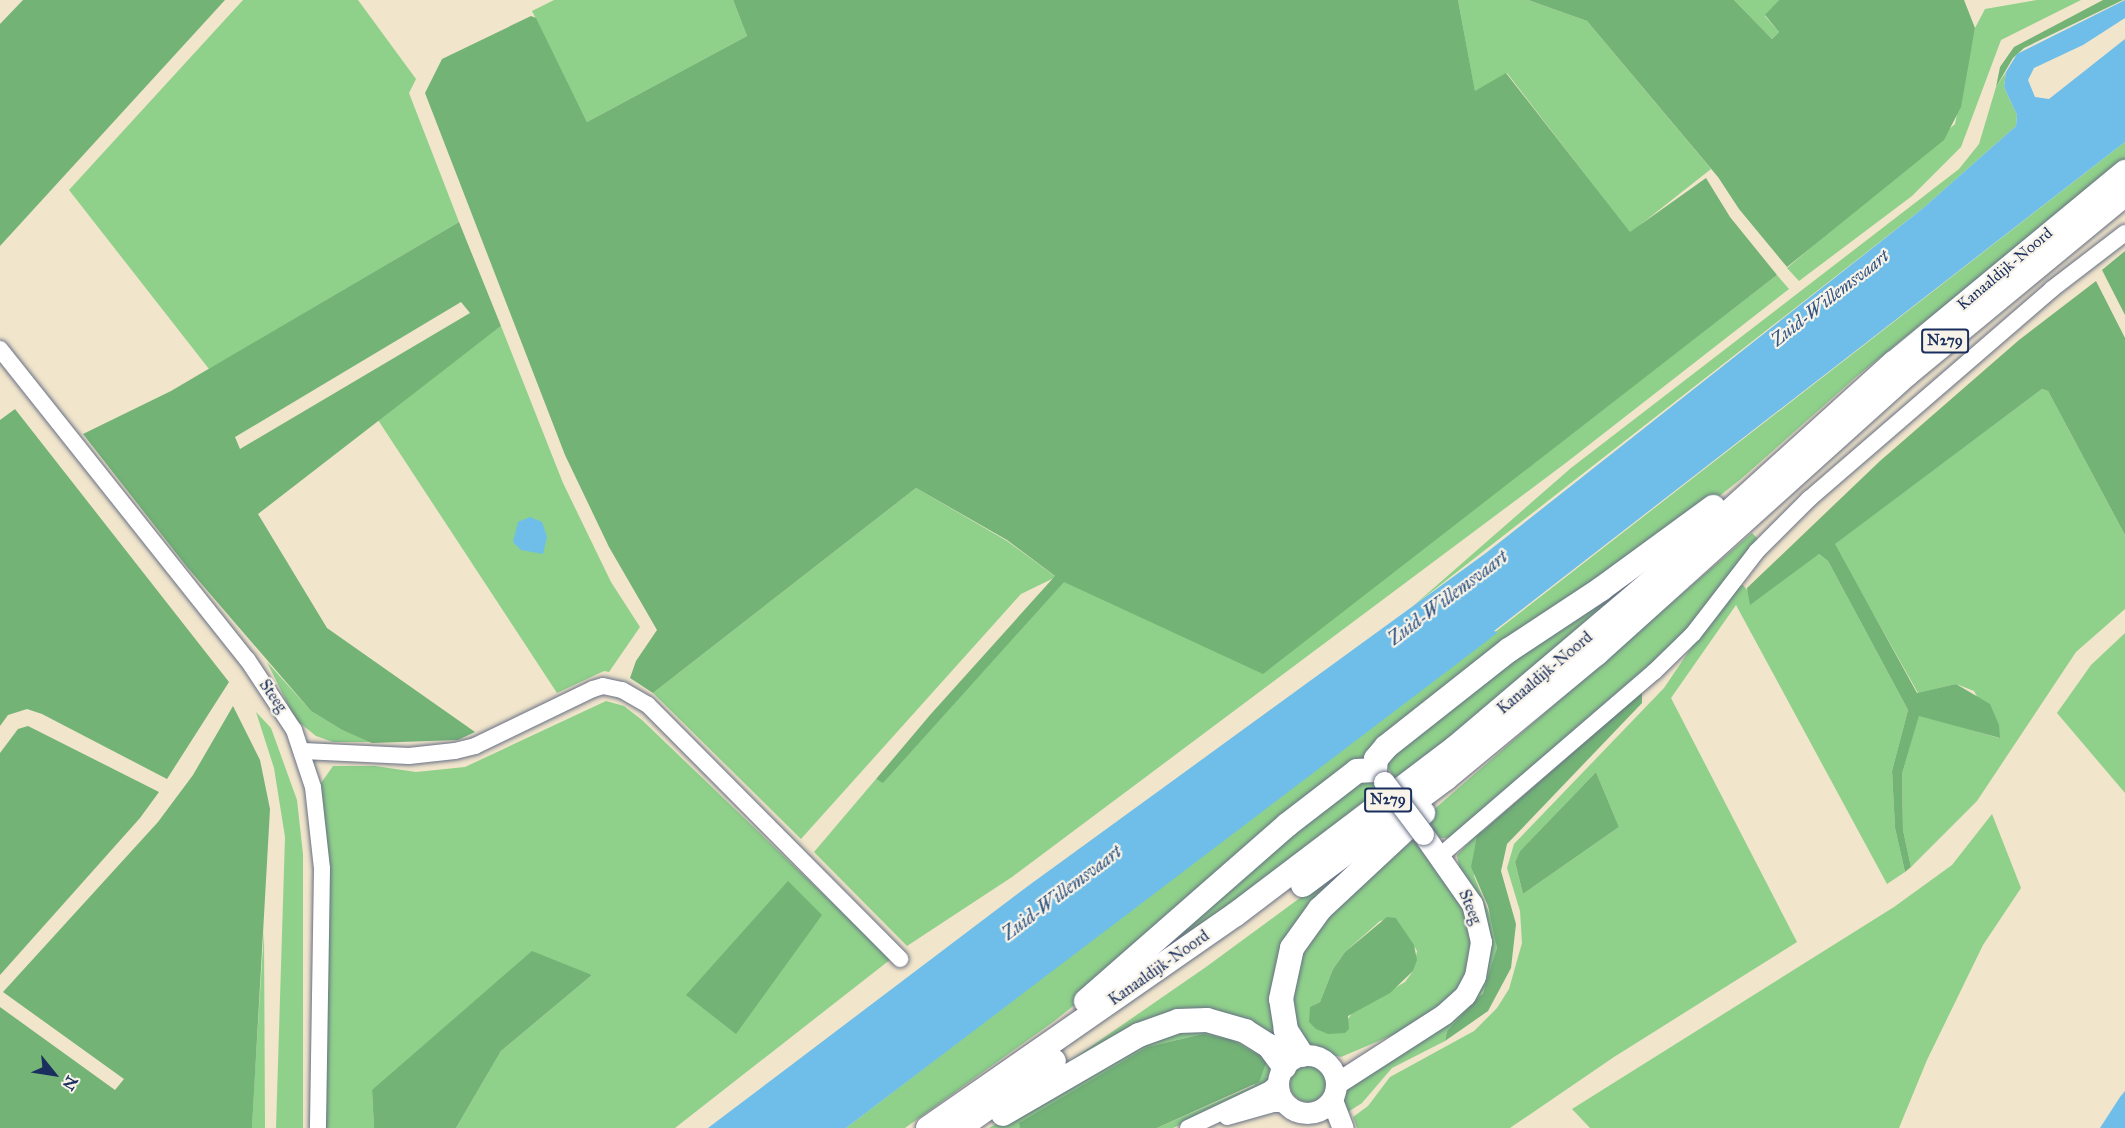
<!DOCTYPE html>
<html>
<head>
<meta charset="utf-8">
<style>
	body { margin:0 }
	#map { position:relative; width:2125px; height:1128px; overflow:hidden; background:#f1e5cb; font-family:"IM FELL Great Primer",serif }
	div>[style] { position:absolute }
	[style*='--x'] { left:calc(var(--x)*1px); top:calc(var(--y)*1px); width:calc(var(--w)*1px); rotate:calc(var(--a)*1deg) }
	.green>* { inset:0; background:#8fd18a }
	.round { border-radius:50% }
	.forest>* { inset:0; background:#73b376 }
	.water>* { inset:0; background:#6fbee9 }
	.roads { filter:drop-shadow(0 0 2px #666f84) drop-shadow(0 0 2px #666f84) }
	.minor>* { height:16px; margin:-8px; padding:0 8px; transform-origin:8px; border-radius:8px; background:#fff }
	.major>* { height:21px; margin:-10.5px; padding:0 10.5px; transform-origin:10.5px; border-radius:10.5px; background:#fff }
	.major>.ring { margin:-10.5px; padding:0; box-sizing:content-box; background:none; border:21px solid #fff; border-radius:50% }
	.highway>* { height:24px; margin:-12px; padding:0 12px; transform-origin:12px; border-radius:12px; background:#fff }
	.bridges { filter:drop-shadow(0 0 2px #666f84) drop-shadow(0 0 2px #666f84) }
	.major-bridge>* { height:21px; margin:-10.5px; padding:0 10.5px; transform-origin:10.5px; border-radius:10.5px; background:#fff }
	span { translate:-50% -50%; white-space:nowrap; text-align:center; line-height:1.15; -webkit-text-stroke:4.5px #f7f3e8; paint-order:stroke }
	.shield-label span { padding:2px 4px; background:#f7f3e8; border:2px solid; border-radius:4px; -webkit-text-stroke-width:0 }
	.shield-label { font-size:15px; color:#1b2f5e; font-weight:700 }
	.street-label { font-size:16px; color:#1b2f5e }
	.water-label { font-size:18px; color:#305381; font-style:italic }
	.north { position:absolute; left:24px; top:1044px; width:60px; height:60px; -webkit-text-stroke:4px #f7f3e8; paint-order:stroke; rotate:120deg; font-size:16px; font-weight:700; line-height:24px; text-align:center; color:#1b2f5e }
	.north::after { content:''; display:block; margin:auto; width:21px; height:27px; background:#1b2f5e; clip-path:polygon(50% 0,100% 100%,50% 72%,0 100%) }
</style>
</head>
<body>
<div id="map">
	<div class="green">
		<i style="clip-path:polygon(243px 0,358px 0,416px 79px,409px 93px,459px 222px,209px 369px,69px 190px)"></i>
		<i style="clip-path:polygon(554px 0,733px 0,747px 36px,587px 122px,532px 11px)"></i>
		<i style="clip-path:polygon(1458px 0,1528px 0,1587px 21px,1711px 169px,1630px 233px,1507px 73px,1475px 92px)"></i>
		<i style="clip-path:polygon(1734px 0,1779px 0,1765px 16px,1779px 32px,1772px 39px)"></i>
		<i style="clip-path:polygon(2037px 0,2081px 0,2001px 40px,1961px 147px,1912px 196px,1799px 281px,1787px 268px,1955px 124px,1975px 28px,1985px 9px)"></i>
		<i style="clip-path:polygon(2006px 72px,2004px 87px,2017px 115px,2016px 126px,1922px 209px,1412px 607px,1571px 468px,1959px 169px,1979px 144px,1996px 87px)"></i>
		<i style="clip-path:polygon(2125px 142px,2125px 160px,1856px 377px,1741px 479px,1053px 1022px,905px 1128px,846px 1128px,1495px 632px)"></i>
		<i style="clip-path:polygon(1777px 275px,1789px 289px,1567px 462px,1012px 877px,907px 946px,814px 852px,876px 779px,883px 782px,1064px 581px,1263px 673px)"></i>
		<i style="clip-path:polygon(501px 326px,563px 483px,611px 582px,640px 627px,609px 672px,604px 671px,557px 693px,378px 420px)"></i>
		<i style="clip-path:polygon(2042px 389px,2048px 391px,2125px 535px,2125px 609px,2076px 652px,1977px 801px,1911px 867px,1903px 830px,1902px 774px,1919px 715px,1999px 738px,1974px 691px,1956px 684px,1918px 693px,1834px 544px)"></i>
		<i style="clip-path:polygon(916px 488px,1007px 541px,1056px 577px,1021px 594px,801px 839px,653px 693px)"></i>
		<i style="clip-path:polygon(1721px 506px,1398px 784px,1387px 766px,1387px 755px)"></i>
		<i style="clip-path:polygon(1752px 533px,1761px 542px,1671px 651px,1450px 838px,1440px 838px,1424px 818px)"></i>
		<i style="clip-path:polygon(evenodd,1819px 554px,1828px 561px,1908px 710px,1892px 771px,1895px 828px,1905px 872px,1887px 884px,1736px 605px,1671px 698px,1797px 942px,1614px 1057px,1510px 1128px,1357px 1128px,1353px 1117px,1368px 1106px,1390px 1077px,1474px 1031px,1497px 1008px,1509px 989px,1522px 943px,1520px 911px,1507px 868px,1514px 844px,1664px 688px,1733px 586px,1743px 585px,1748px 591px,1819px 554px,1596px 772px,1619px 827px,1523px 894px,1515px 862px,1520px 851px,1596px 772px)"></i>
		<i style="clip-path:polygon(2125px 633px,2125px 793px,2057px 713px,2091px 665px)"></i>
		<i style="clip-path:polygon(267px 662px,311px 711px,342px 730px,371px 742px,333px 742px,316px 736px,295px 719px)"></i>
		<i style="clip-path:polygon(606px 701px,624px 706px,642px 720px,891px 959px,675px 1128px,456px 1128px,501px 1051px,592px 975px,589px 974px,372px 1090px,374px 1128px,326px 1128px,329px 859px,319px 786px,333px 766px,375px 766px,416px 772px,465px 767px)"></i>
		<i style="clip-path:polygon(256px 712px,271px 728px,297px 800px,303px 854px,303px 1128px,276px 1128px,285px 837px,274px 768px)"></i>
		<i style="clip-path:polygon(1370px 779px,1384px 795px,1081px 1013px,1330px 796px)"></i>
		<i style="clip-path:polygon(1418px 811px,1290px 943px,1292px 1054px,1209px 1016px,999px 1110px,1206px 967px)"></i>
		<i style="clip-path:polygon(1992px 814px,2021px 888px,1983px 945px,1927px 1060px,1899px 1128px,1590px 1128px,1572px 1109px,1894px 907px,1952px 865px)"></i>
		<i style="clip-path:polygon(1482px 829px,1474px 876px,1494px 925px,1497px 948px,1489px 981px,1474px 1007px,1447px 1031px,1445px 1041px,1392px 1068px,1362px 1103px,1348px 1112px,1339px 1100px,1342px 1089px,1480px 985px,1457px 855px)"></i>
		<i style="clip-path:polygon(evenodd,1411px 830px,1466px 908px,1472px 958px,1455px 995px,1407px 1029px,1341px 1057px,1309px 1049px,1288px 1020px,1297px 948px,1411px 830px,1396px 918px,1417px 951px,1413px 971px,1405px 982px,1352px 1013px,1346px 1022px,1314px 1005px,1320px 1002px,1333px 969px,1345px 952px,1380px 921px,1396px 918px)"></i>
		<i style="clip-path:polygon(264px 931px,265px 1128px,252px 1128px,255px 1072px)"></i>
		<i style="clip-path:polygon(1232px 1030px,1275px 1067px,1274px 1074px,1270px 1081px,1195px 1119px,1173px 1128px,1157px 1128px,1255px 1085px,1203px 1034px,1147px 1047px,1020px 1123px,1020px 1128px,989px 1128px,1157px 1031px)"></i>
		<i class="round" style="left:1290px;top:1066px;width:36px;height:36px"></i>
	</div>
	<div class="forest">
		<i style="clip-path:polygon(23px 0,225px 0,0 246px,0 24px)"></i>
		<i style="clip-path:polygon(733px 0,1458px 0,1475px 91px,1506px 73px,1630px 232px,1706px 178px,1730px 217px,1777px 275px,1263px 674px,1064px 582px,883px 783px,876px 779px,930px 715px,1055px 576px,1007px 540px,916px 488px,653px 693px,630px 678px,636px 661px,657px 630px,609px 547px,565px 455px,425px 93px,442px 59px,531px 16px,536px 18px,587px 122px,747px 36px)"></i>
		<i style="clip-path:polygon(1528px 0,1734px 0,1772px 39px,1779px 32px,1765px 15px,1779px 0,1964px 0,1975px 28px,1961px 107px,1944px 140px,1787px 267px,1739px 209px,1718px 177px,1587px 21px)"></i>
		<i style="clip-path:polygon(2103px 0,2123px 0,2024px 48px,2013px 58px,1996px 87px,2000px 67px,2014px 47px)"></i>
		<i style="clip-path:polygon(evenodd,459px 222px,501px 326px,258px 514px,327px 628px,475px 732px,458px 740px,372px 743px,342px 730px,311px 711px,187px 567px,83px 434px,171px 391px,459px 222px,461px 302px,470px 313px,240px 449px,235px 437px,461px 302px)"></i>
		<i style="clip-path:polygon(2125px 251px,2125px 315px,2102px 270px)"></i>
		<i style="clip-path:polygon(2096px 281px,2125px 338px,2125px 535px,2048px 391px,2042px 389px,1835px 544px,1917px 693px,1956px 684px,1990px 704px,1999px 725px,2000px 738px,1919px 716px,1902px 774px,1903px 830px,1911px 867px,1905px 872px,1895px 828px,1892px 771px,1908px 710px,1828px 561px,1819px 554px,1750px 605px,1747px 588px,1880px 461px,2019px 340px)"></i>
		<i style="clip-path:polygon(15px 409px,229px 682px,167px 779px,42px 714px,27px 709px,8px 715px,0 726px,0 420px)"></i>
		<i style="clip-path:polygon(1642px 692px,1642px 703px,1507px 844px,1501px 871px,1516px 924px,1511px 968px,1488px 1011px,1445px 1041px,1447px 1031px,1483px 993px,1497px 948px,1488px 906px,1471px 867px,1477px 836px)"></i>
		<i style="clip-path:polygon(233px 706px,260px 760px,270px 809px,252px 1128px,0 1128px,0 1007px,115px 1090px,124px 1079px,3px 992px,158px 822px,193px 775px)"></i>
		<i style="clip-path:polygon(28px 726px,159px 792px,140px 818px,0 975px,0 753px,18px 729px)"></i>
		<i style="clip-path:polygon(1596px 772px,1619px 827px,1523px 894px,1515px 862px,1520px 851px)"></i>
		<i style="clip-path:polygon(788px 881px,822px 915px,736px 1034px,686px 995px)"></i>
		<i style="clip-path:polygon(1387px 917px,1396px 918px,1414px 945px,1417px 960px,1413px 971px,1390px 993px,1348px 1016px,1349px 1029px,1345px 1033px,1328px 1034px,1316px 1029px,1309px 1022px,1310px 1007px,1320px 1002px,1333px 969px,1345px 952px)"></i>
		<i style="clip-path:polygon(532px 951px,592px 975px,501px 1051px,456px 1128px,374px 1128px,372px 1090px)"></i>
		<i style="clip-path:polygon(1203px 1034px,1231px 1040px,1260px 1056px,1266px 1063px,1259px 1082px,1157px 1128px,1020px 1128px,1019px 1123px,1147px 1047px)"></i>
	</div>
	<div class="water">
		<i style="clip-path:polygon(2125px 0,2125px 18px,2083px 45px,2034px 68px,2028px 80px,2035px 97px,2049px 99px,2125px 39px,2125px 142px,1494px 631px,1498px 632px,1483px 644px,846px 1128px,708px 1128px,1028px 886px,1486px 553px,1922px 209px,2016px 126px,2017px 115px,2004px 87px,2006px 72px,2017px 54px)"></i>
		<i style="clip-path:polygon(530px 517px,542px 522px,547px 537px,543px 554px,521px 550px,513px 542px,518px 522px)"></i>
		<i style="clip-path:polygon(2125px 1091px,2125px 1128px,2100px 1128px,2120px 1097px)"></i>
	</div>
	<div class="roads">
		<div class="minor">
			<i style="--x:0;--y:349;--w:396;--a:51.5"></i>
			<i style="--x:247;--y:659;--w:85;--a:56.5"></i>
			<i style="--x:294;--y:730;--w:60;--a:71.6"></i>
			<i style="--x:313;--y:787;--w:82;--a:83.7"></i>
			<i style="--x:322;--y:869;--w:259;--a:90.9"></i>
			<i style="--x:303;--y:751;--w:106;--a:2.7"></i>
			<i style="--x:409;--y:756;--w:46;--a:-6.2"></i>
			<i style="--x:455;--y:751;--w:21;--a:-14"></i>
			<i style="--x:475;--y:746;--w:131;--a:-25.8"></i>
			<i style="--x:593;--y:689;--w:10;--a:-17"></i>
			<i style="--x:603;--y:686;--w:19;--a:12"></i>
			<i style="--x:622;--y:690;--w:30;--a:30"></i>
			<i style="--x:648;--y:705;--w:358;--a:45.2"></i>
			<i style="--x:1441;--y:855;--w:281;--a:-40.7"></i>
			<i style="--x:1654;--y:672;--w:54;--a:-44.3"></i>
			<i style="--x:1693;--y:634;--w:105;--a:-52.4"></i>
			<i style="--x:1757;--y:551;--w:74;--a:-45"></i>
			<i style="--x:1809;--y:499;--w:321;--a:-40.8"></i>
			<i style="--x:2052;--y:289;--w:92;--a:-37.5"></i>
			<i style="--x:1227;--y:1117;--w:48;--a:-15.8"></i>
			<i style="--x:1273;--y:1104;--w:13;--a:0"></i>
			<i style="--x:1188;--y:1128;--w:91;--a:-25.4"></i>
			<i style="--x:1270;--y:1089;--w:12;--a:-42"></i>
		</div>
		<div class="major">
			<i class="ring" style="left:1278px;top:1055px;width:37px;height:37px"></i>
			<i style="--x:1337;--y:1083;--w:127;--a:-32.8"></i>
			<i style="--x:1444;--y:1014;--w:28;--a:-42"></i>
			<i style="--x:1465;--y:995;--w:21;--a:-62"></i>
			<i style="--x:1475;--y:976;--w:35;--a:-80"></i>
			<i style="--x:1481;--y:942;--w:39;--a:-103"></i>
			<i style="--x:1472;--y:904;--w:85;--a:-125"></i>
			<i style="--x:1332;--y:1100;--w:30;--a:69"></i>
		</div>
		<div class="highway">
			<i style="--x:1303;--y:885;--w:179;--a:-36.8"></i>
			<i style="--x:1446;--y:778;--w:195;--a:-39.6"></i>
			<i style="--x:1596;--y:654;--w:418;--a:-42"></i>
			<i style="--x:1907;--y:374;--w:283;--a:-39.5"></i>
			<i style="--x:1086;--y:1001;--w:267;--a:-41.2"></i>
			<i style="--x:1287;--y:825;--w:88;--a:-37.6"></i>
			<i style="--x:1357;--y:771;--w:18;--a:-3"></i>
			<i style="--x:1375;--y:770;--w:11;--a:-85"></i>
			<i style="--x:1376;--y:759;--w:16;--a:-50"></i>
			<i style="--x:1386;--y:747;--w:157;--a:-38.3"></i>
			<i style="--x:1509;--y:650;--w:110;--a:-33.5"></i>
			<i style="--x:1601;--y:589;--w:139;--a:-36.2"></i>
			<i style="--x:1302;--y:1055;--w:30;--a:-123"></i>
			<i style="--x:1286;--y:1030;--w:31;--a:-99"></i>
			<i style="--x:1281;--y:999;--w:52;--a:-77.8"></i>
			<i style="--x:1292;--y:948;--w:48;--a:-54.3"></i>
			<i style="--x:1320;--y:909;--w:141;--a:-43"></i>
			<i style="--x:1003;--y:1114;--w:157;--a:-30.2"></i>
			<i style="--x:1139;--y:1035;--w:41;--a:-19.7"></i>
			<i style="--x:1178;--y:1021;--w:29;--a:-2"></i>
			<i style="--x:1207;--y:1020;--w:40;--a:16"></i>
			<i style="--x:1245;--y:1031;--w:28;--a:32"></i>
			<i style="--x:1269;--y:1046;--w:26;--a:54"></i>
			<i style="--x:928;--y:1128;--w:375;--a:-34.8"></i>
			<i style="--x:1236;--y:914;--w:275;--a:-37.2"></i>
			<i style="--x:1455;--y:748;--w:266;--a:-40.3"></i>
			<i style="--x:1658;--y:576;--w:318;--a:-42.1"></i>
			<i style="--x:1894;--y:363;--w:300;--a:-39.6"></i>
			<i style="--x:959;--y:1128;--w:116;--a:-35.2"></i>
		</div>
	</div>
	<div class="bridges">
		<div class="major-bridge">
			<i style="--x:1384;--y:782;--w:65;--a:53.1"></i>
		</div>
	</div>
	<div class="shield-label">
		<span style="left:1945px;top:341px">N279</span>
		<span style="left:1388px;top:800px">N279</span>
	</div>
	<div class="street-label">
		<span style="left:2005px;top:269px;rotate:-40deg">Kanaaldijk-Noord</span>
		<span style="left:1545px;top:673px;rotate:-40deg">Kanaaldijk-Noord</span>
		<span style="left:273px;top:696px;rotate:55deg">Steeg</span>
		<span style="left:1470px;top:907px;rotate:68deg">Steeg</span>
		<span style="left:1159px;top:968px;rotate:-35deg">Kanaaldijk-Noord</span>
	</div>
	<div class="water-label">
		<span style="left:1830px;top:298px;rotate:-38deg">Zuid-Willemsvaart</span>
		<span style="left:1448px;top:598px;rotate:-37deg">Zuid-Willemsvaart</span>
		<span style="left:1062px;top:893px;rotate:-37deg">Zuid-Willemsvaart</span>
	</div>
	<div class="north">N</div>
</div>
</body>
</html>
